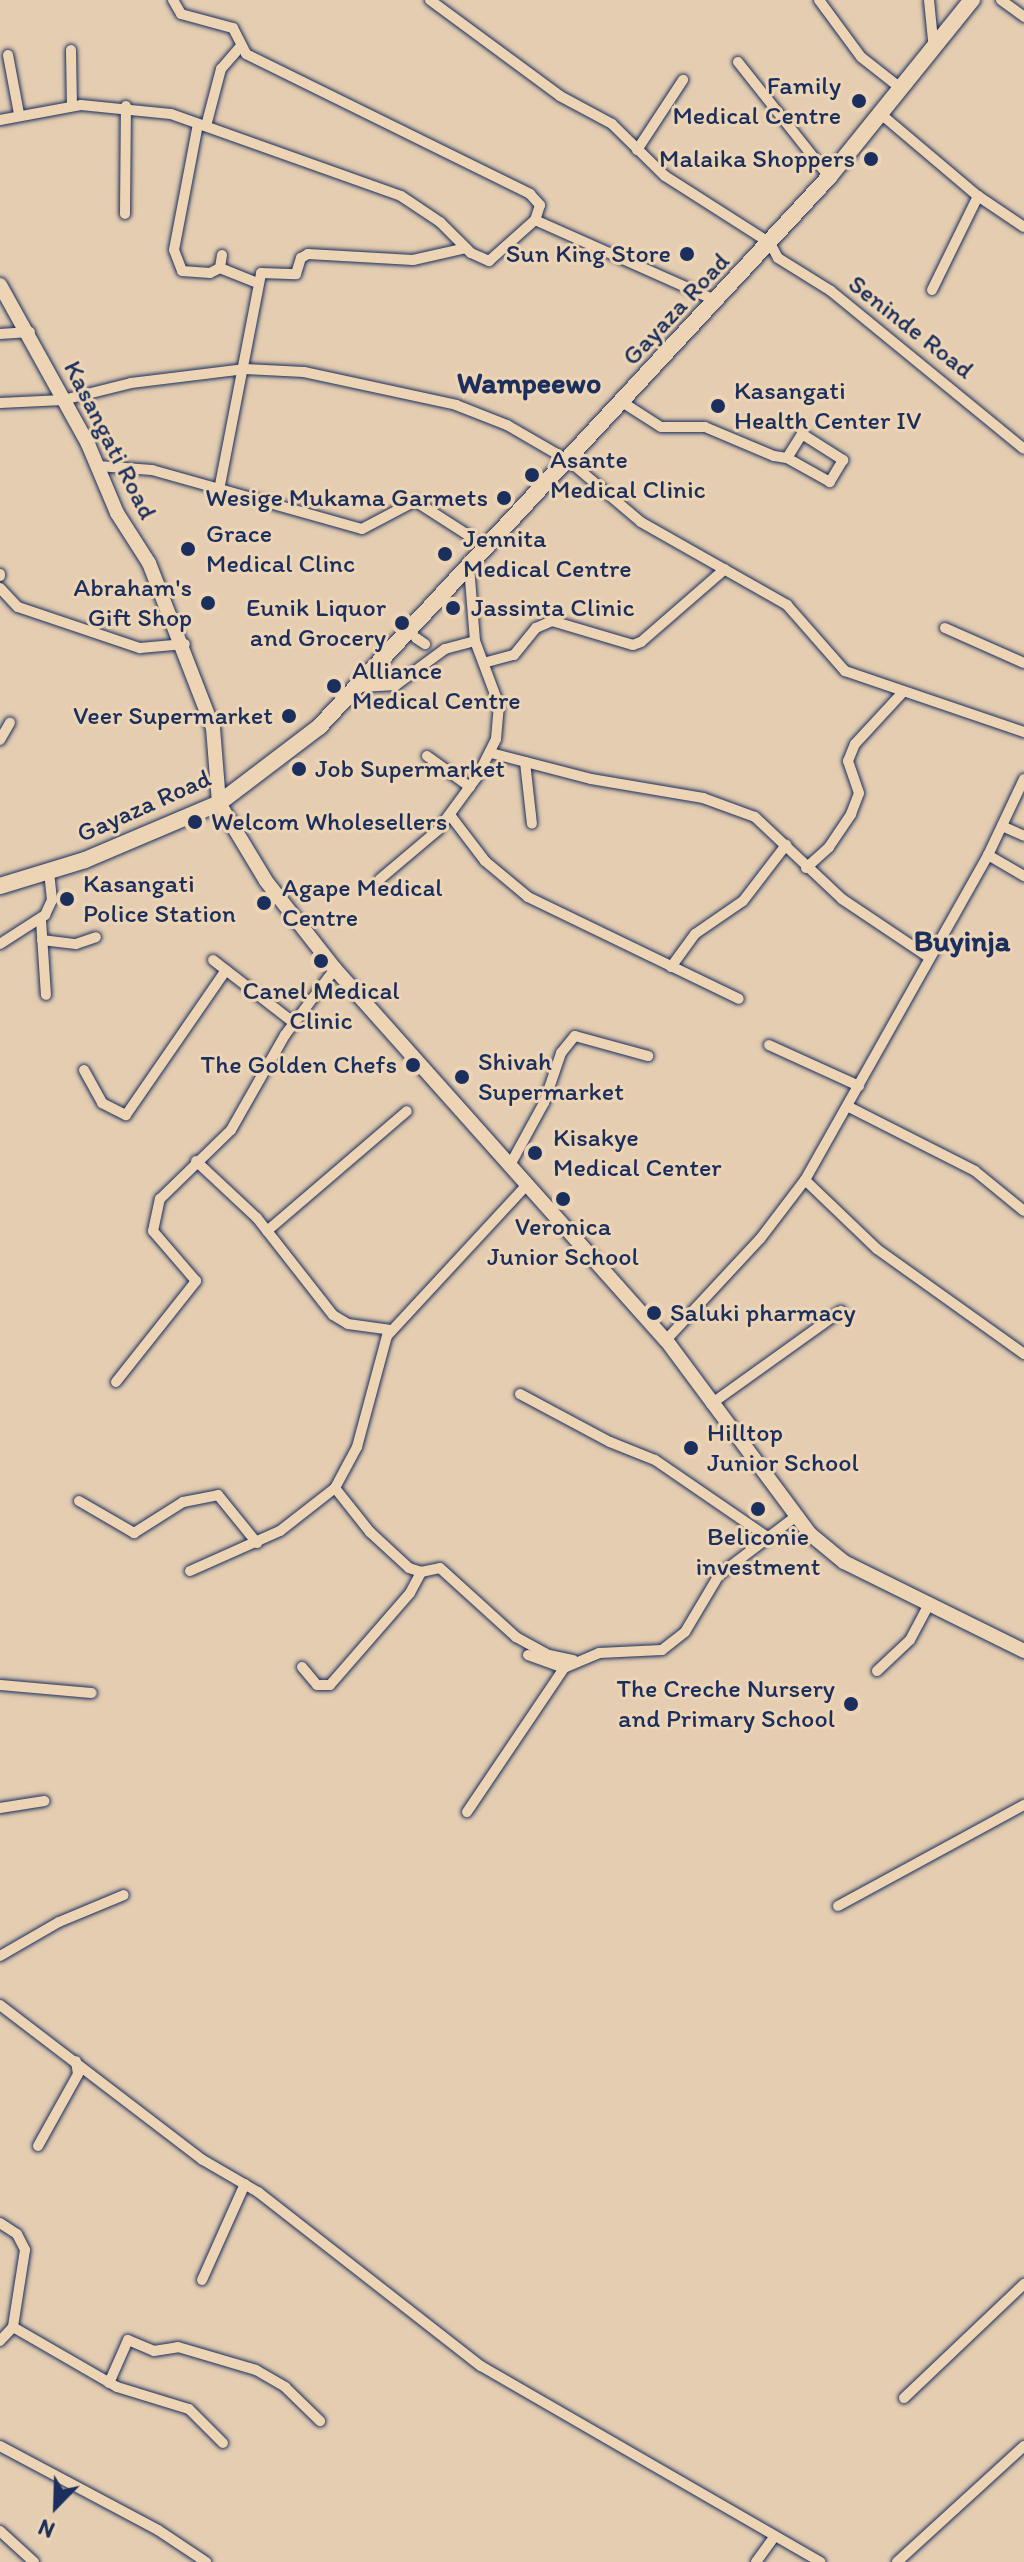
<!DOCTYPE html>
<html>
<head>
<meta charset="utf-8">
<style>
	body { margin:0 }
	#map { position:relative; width:1024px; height:2562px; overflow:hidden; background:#e4cdb1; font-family:Itim,sans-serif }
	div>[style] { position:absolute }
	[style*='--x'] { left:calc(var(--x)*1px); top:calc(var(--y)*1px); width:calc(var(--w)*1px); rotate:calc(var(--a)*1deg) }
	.roads { filter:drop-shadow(0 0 2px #1b2f5e) drop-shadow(0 0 2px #1b2f5e) }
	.street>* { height:10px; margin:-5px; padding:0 5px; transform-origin:5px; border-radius:5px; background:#ecd4b4 }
	.secondary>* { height:14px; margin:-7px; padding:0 7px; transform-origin:7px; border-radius:7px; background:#ecd4b4 }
	.primary>* { height:16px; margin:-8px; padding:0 8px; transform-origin:8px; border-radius:8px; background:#ecd4b4 }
	.dots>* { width:22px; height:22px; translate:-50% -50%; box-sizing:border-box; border:4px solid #ecd4b4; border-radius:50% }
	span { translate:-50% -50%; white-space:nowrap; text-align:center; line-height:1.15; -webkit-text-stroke:6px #ecd4b4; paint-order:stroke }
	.poi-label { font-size:26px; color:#1b2f5e }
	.right { translate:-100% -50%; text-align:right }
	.left { translate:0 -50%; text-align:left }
	.street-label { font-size:26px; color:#1b2f5e }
	.quarter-label { font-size:30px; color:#1b2f5e; font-weight:700 }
	.north { position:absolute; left:16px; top:2466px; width:80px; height:80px; -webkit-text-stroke:6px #ecd4b4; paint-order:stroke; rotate:203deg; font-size:22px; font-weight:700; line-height:32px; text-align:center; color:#1b2f5e }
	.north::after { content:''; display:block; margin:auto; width:28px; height:36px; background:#1b2f5e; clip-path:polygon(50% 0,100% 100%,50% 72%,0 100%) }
</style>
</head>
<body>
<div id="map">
	<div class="roads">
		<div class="street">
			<i style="--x:173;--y:0;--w:16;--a:60"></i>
			<i style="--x:181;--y:14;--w:54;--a:15.1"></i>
			<i style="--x:233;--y:28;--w:29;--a:63"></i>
			<i style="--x:246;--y:54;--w:317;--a:26.2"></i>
			<i style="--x:530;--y:194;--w:15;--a:48"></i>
			<i style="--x:540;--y:205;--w:16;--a:108"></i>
			<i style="--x:535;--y:220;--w:199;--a:24"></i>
			<i style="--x:430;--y:0;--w:162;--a:36.4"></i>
			<i style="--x:560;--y:96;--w:59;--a:28.3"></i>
			<i style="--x:612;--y:124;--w:74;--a:44.5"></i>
			<i style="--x:665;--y:176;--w:125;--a:32.5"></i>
			<i style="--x:770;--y:243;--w:17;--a:62"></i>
			<i style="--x:778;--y:258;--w:62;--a:31.9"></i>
			<i style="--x:831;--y:291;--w:249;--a:39.3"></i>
			<i style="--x:819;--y:0;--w:71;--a:53.6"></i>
			<i style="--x:861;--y:57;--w:53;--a:38.2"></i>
			<i style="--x:929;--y:0;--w:50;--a:84.3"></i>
			<i style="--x:1001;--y:0;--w:29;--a:36"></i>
			<i style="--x:71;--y:50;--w:56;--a:89"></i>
			<i style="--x:8;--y:55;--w:60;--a:79.4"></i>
			<i style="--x:738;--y:62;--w:147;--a:51.6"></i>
			<i style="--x:882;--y:115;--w:126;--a:40.2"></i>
			<i style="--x:978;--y:196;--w:55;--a:34"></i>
			<i style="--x:0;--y:120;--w:82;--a:-10.5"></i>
			<i style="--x:81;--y:105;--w:90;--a:5.7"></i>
			<i style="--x:171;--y:114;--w:244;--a:19.6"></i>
			<i style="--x:401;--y:196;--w:47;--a:33.7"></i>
			<i style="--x:440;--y:222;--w:44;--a:45"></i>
			<i style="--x:471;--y:253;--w:20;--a:24"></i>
			<i style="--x:489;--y:261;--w:62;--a:-41.7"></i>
			<i style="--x:198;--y:124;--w:128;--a:100.8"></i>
			<i style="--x:174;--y:250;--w:22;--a:69"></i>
			<i style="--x:182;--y:271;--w:28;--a:4"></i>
			<i style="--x:210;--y:273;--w:11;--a:-27"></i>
			<i style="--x:206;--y:126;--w:59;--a:-75.3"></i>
			<i style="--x:221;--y:69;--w:28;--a:-49"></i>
			<i style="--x:637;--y:150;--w:84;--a:-56.7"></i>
			<i style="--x:125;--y:214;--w:108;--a:-89.5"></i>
			<i style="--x:222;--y:255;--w:13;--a:99"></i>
			<i style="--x:220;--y:268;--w:38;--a:22"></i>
			<i style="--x:932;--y:290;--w:105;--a:-63.9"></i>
			<i style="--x:0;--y:334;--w:30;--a:-4"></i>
			<i style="--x:622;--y:402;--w:46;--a:32.7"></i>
			<i style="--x:661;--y:427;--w:44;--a:0"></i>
			<i style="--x:705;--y:427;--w:75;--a:22.8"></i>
			<i style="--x:774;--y:456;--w:13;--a:9"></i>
			<i style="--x:787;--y:458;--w:28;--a:-58"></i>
			<i style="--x:802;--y:434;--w:49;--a:32.4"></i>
			<i style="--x:843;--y:460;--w:26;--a:121"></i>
			<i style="--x:830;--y:482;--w:49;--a:-150.8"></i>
			<i style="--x:0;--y:403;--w:63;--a:-2.7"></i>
			<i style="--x:63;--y:400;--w:70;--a:-14"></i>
			<i style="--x:131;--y:383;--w:115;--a:-7"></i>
			<i style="--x:245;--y:369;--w:59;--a:2.9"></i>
			<i style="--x:304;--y:372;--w:156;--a:12.2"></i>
			<i style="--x:456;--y:405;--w:55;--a:21.4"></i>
			<i style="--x:507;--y:425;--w:72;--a:30.1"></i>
			<i style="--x:569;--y:461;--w:94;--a:40.3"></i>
			<i style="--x:641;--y:522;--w:168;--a:29.6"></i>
			<i style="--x:787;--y:605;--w:88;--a:48.7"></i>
			<i style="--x:845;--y:671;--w:189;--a:18.8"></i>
			<i style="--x:98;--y:466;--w:54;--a:4.2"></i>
			<i style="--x:152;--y:470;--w:218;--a:15.7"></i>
			<i style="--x:362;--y:529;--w:60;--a:-27.8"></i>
			<i style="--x:415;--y:501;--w:67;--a:32.7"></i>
			<i style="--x:219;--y:490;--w:221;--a:-79"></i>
			<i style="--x:261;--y:273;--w:35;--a:2"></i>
			<i style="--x:296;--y:274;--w:17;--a:-73"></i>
			<i style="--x:301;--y:258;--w:8;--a:-30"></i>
			<i style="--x:308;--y:254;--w:105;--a:3.3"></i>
			<i style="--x:413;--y:260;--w:54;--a:-12.8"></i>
			<i style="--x:0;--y:574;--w:2;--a:90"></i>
			<i style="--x:0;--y:588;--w:26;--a:47"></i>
			<i style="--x:18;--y:607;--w:129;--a:18.6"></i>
			<i style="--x:140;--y:648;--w:45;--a:-5.1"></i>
			<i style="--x:945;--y:628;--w:86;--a:23.9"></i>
			<i style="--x:416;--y:638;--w:11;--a:34"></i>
			<i style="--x:487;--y:662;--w:28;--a:-15"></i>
			<i style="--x:514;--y:655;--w:35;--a:-51"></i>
			<i style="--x:536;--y:628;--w:17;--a:-24"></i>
			<i style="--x:552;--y:621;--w:84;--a:16.5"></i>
			<i style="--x:633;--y:645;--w:9;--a:-21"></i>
			<i style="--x:641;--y:642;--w:111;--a:-41"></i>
			<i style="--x:359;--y:687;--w:37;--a:-3"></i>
			<i style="--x:396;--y:685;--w:61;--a:-36.3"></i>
			<i style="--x:445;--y:649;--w:31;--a:-15"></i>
			<i style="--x:0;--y:740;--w:20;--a:-60"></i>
			<i style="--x:491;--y:753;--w:103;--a:14.6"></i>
			<i style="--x:591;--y:779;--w:114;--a:9.6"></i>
			<i style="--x:703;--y:798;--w:55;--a:20.1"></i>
			<i style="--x:755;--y:817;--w:120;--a:43.3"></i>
			<i style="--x:842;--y:899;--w:102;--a:33.8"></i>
			<i style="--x:427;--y:756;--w:53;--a:35.8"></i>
			<i style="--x:525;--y:762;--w:62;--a:83.6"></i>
			<i style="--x:450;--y:815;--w:58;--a:52.7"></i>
			<i style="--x:485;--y:861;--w:56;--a:39.9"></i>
			<i style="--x:528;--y:897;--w:234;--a:25.8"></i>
			<i style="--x:1002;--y:826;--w:24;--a:24"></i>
			<i style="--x:988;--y:855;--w:42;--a:30.3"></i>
			<i style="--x:806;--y:868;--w:31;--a:-42"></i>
			<i style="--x:829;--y:847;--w:40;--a:-56"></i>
			<i style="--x:851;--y:814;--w:22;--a:-69"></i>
			<i style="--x:859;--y:793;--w:34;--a:-109"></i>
			<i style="--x:848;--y:761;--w:18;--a:-68"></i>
			<i style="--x:855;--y:744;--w:71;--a:-47.3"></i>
			<i style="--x:380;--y:879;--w:76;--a:-40.2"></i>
			<i style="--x:438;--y:830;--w:66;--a:-53.7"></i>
			<i style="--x:477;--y:777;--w:42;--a:-63.4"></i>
			<i style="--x:496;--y:739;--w:34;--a:-85"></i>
			<i style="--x:499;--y:705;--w:68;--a:-110.6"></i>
			<i style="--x:475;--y:641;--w:75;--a:-94.6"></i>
			<i style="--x:41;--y:920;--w:75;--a:86.2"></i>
			<i style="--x:42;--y:940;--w:34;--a:7"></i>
			<i style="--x:76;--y:944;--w:21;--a:-19"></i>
			<i style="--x:0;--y:944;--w:54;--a:-32.8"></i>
			<i style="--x:45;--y:915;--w:17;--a:-65"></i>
			<i style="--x:52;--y:900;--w:29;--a:-96"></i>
			<i style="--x:213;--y:960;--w:101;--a:37.8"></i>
			<i style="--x:671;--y:967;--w:41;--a:-54"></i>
			<i style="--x:695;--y:934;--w:58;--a:-34.5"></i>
			<i style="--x:743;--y:901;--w:71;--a:-52.5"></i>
			<i style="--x:769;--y:1045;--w:99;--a:24.5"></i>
			<i style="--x:84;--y:1070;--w:38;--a:61"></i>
			<i style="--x:102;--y:1103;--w:27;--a:27"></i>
			<i style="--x:126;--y:1115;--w:176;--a:-55.4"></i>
			<i style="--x:849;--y:1107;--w:141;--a:26.9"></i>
			<i style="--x:975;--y:1171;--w:63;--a:39.2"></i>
			<i style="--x:196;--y:1161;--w:83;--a:43.1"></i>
			<i style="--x:257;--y:1218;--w:123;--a:51.9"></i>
			<i style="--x:333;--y:1315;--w:17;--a:31"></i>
			<i style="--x:348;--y:1324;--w:43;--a:7.9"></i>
			<i style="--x:510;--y:1165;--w:71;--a:-61.3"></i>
			<i style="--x:544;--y:1103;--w:53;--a:-71.2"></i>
			<i style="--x:561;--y:1053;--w:22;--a:-51"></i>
			<i style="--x:575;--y:1036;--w:76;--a:15.3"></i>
			<i style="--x:805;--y:1180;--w:100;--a:43.8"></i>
			<i style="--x:877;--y:1249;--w:181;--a:35.5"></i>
			<i style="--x:267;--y:1231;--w:184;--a:-40.6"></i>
			<i style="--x:666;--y:1340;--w:138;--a:-47.1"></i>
			<i style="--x:760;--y:1239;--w:74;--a:-52.7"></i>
			<i style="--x:805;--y:1180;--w:373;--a:-60.6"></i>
			<i style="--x:988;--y:855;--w:84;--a:-64.7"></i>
			<i style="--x:116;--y:1382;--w:129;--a:-51.6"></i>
			<i style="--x:196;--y:1281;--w:66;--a:-130.7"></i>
			<i style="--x:153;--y:1231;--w:33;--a:-78"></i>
			<i style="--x:160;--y:1199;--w:99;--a:-44.2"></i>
			<i style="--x:231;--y:1130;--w:109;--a:-60.4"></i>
			<i style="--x:285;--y:1035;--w:83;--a:-52.9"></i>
			<i style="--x:520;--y:1394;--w:102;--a:28.1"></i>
			<i style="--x:610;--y:1442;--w:48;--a:21.8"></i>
			<i style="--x:655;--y:1460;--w:138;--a:34.4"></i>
			<i style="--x:711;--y:1404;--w:160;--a:-35.6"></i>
			<i style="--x:335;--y:1488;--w:56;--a:51.5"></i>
			<i style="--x:370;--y:1532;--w:53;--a:42.7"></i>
			<i style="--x:409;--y:1568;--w:13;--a:18"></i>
			<i style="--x:421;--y:1572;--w:19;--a:-12"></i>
			<i style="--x:440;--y:1568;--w:103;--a:42.2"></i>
			<i style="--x:516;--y:1637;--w:38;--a:29"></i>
			<i style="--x:549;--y:1655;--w:25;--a:12"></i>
			<i style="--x:79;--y:1501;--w:64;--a:30.2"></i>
			<i style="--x:134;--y:1533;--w:58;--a:-32.3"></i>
			<i style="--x:183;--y:1502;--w:36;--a:-11"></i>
			<i style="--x:218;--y:1495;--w:62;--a:50.9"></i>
			<i style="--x:190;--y:1571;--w:98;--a:-24"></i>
			<i style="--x:280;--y:1531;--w:70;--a:-38"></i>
			<i style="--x:335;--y:1488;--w:47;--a:-61.8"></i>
			<i style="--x:357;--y:1447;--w:115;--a:-74.9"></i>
			<i style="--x:387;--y:1336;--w:207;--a:-47.2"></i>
			<i style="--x:528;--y:1655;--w:37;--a:20"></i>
			<i style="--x:302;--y:1667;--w:23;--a:50"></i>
			<i style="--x:317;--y:1685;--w:13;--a:0"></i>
			<i style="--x:330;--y:1685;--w:122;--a:-49"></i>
			<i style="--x:410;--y:1593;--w:24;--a:-62"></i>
			<i style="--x:877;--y:1671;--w:45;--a:-43.2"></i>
			<i style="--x:910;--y:1640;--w:38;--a:-62"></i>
			<i style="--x:0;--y:1685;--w:92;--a:5"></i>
			<i style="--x:0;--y:1808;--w:45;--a:-9"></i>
			<i style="--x:467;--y:1812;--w:174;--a:-56"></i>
			<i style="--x:564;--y:1668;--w:38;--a:-23"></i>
			<i style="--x:599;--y:1653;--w:63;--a:-2.7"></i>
			<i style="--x:662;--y:1650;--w:29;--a:-38"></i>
			<i style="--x:685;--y:1632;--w:66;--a:-59.2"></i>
			<i style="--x:719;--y:1575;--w:96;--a:-37.3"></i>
			<i style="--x:838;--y:1906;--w:212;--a:-28.5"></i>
			<i style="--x:0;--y:1956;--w:68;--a:-30"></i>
			<i style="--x:59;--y:1922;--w:70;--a:-22.6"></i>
			<i style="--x:0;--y:2005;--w:255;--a:37.4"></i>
			<i style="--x:203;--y:2160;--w:64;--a:30.2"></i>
			<i style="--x:258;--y:2192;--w:283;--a:38"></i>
			<i style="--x:481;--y:2366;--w:392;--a:30"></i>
			<i style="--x:38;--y:2146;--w:82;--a:-60.9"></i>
			<i style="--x:78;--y:2074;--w:13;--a:-99"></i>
			<i style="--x:0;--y:2223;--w:20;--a:33"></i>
			<i style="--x:17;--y:2234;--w:18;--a:63"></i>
			<i style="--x:25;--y:2250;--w:78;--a:98.9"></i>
			<i style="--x:13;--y:2327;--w:19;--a:133"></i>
			<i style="--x:202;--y:2280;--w:105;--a:-65.9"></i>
			<i style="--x:13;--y:2327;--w:120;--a:30"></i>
			<i style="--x:117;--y:2387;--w:75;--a:17"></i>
			<i style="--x:189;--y:2409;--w:48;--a:45"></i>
			<i style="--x:109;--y:2383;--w:47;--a:-66.2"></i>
			<i style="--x:128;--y:2340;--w:28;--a:23"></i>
			<i style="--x:154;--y:2351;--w:24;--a:-9"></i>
			<i style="--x:178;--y:2347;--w:81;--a:16.4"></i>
			<i style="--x:256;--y:2370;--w:34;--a:30"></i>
			<i style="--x:285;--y:2387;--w:49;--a:44.2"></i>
			<i style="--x:904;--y:2398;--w:166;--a:-43.5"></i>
			<i style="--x:0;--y:2446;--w:179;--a:28"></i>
			<i style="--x:158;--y:2530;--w:58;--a:33.7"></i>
			<i style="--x:0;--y:2531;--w:46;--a:42.4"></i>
			<i style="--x:756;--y:2562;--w:32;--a:-54"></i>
			<i style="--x:897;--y:2562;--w:172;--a:-42.4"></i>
		</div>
		<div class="secondary">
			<i style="--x:0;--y:285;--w:182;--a:61"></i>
			<i style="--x:88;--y:444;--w:75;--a:67.2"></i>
			<i style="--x:117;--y:513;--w:59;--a:57.4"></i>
			<i style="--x:149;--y:563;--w:177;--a:68.8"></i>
			<i style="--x:213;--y:728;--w:75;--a:85.4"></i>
			<i style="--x:219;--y:803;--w:91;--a:58.9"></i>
			<i style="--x:266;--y:881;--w:112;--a:51.9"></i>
			<i style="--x:335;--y:969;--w:497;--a:48.3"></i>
			<i style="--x:666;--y:1340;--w:242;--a:53.4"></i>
			<i style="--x:810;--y:1534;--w:44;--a:39.5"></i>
			<i style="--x:844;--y:1562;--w:201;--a:26.3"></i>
		</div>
		<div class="primary">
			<i style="--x:0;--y:886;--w:89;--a:-17"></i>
			<i style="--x:85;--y:860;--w:146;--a:-23"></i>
			<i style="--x:219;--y:803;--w:126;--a:-37.2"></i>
			<i style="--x:319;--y:727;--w:750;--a:-47.16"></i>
			<i style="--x:829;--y:177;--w:228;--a:-51.1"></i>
		</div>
	</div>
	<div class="dots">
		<i style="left:859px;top:101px;background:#1b2f5e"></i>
		<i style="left:871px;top:159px;background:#1b2f5e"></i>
		<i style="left:687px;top:254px;background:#1b2f5e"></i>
		<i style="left:718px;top:406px;background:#1b2f5e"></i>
		<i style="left:532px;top:475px;background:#1b2f5e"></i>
		<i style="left:504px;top:498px;background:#1b2f5e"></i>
		<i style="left:188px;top:549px;background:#1b2f5e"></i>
		<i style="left:445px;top:554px;background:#1b2f5e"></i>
		<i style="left:208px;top:603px;background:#1b2f5e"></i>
		<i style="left:453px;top:608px;background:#1b2f5e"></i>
		<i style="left:402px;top:623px;background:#1b2f5e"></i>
		<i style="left:334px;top:686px;background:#1b2f5e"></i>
		<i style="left:289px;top:716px;background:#1b2f5e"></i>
		<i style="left:299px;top:769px;background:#1b2f5e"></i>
		<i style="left:195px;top:822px;background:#1b2f5e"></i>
		<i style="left:67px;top:899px;background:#1b2f5e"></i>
		<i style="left:264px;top:903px;background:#1b2f5e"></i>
		<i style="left:321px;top:961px;background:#1b2f5e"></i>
		<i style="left:413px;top:1065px;background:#1b2f5e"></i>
		<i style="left:462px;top:1077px;background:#1b2f5e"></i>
		<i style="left:535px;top:1153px;background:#1b2f5e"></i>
		<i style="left:563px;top:1199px;background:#1b2f5e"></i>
		<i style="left:654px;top:1313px;background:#1b2f5e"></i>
		<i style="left:691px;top:1448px;background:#1b2f5e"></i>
		<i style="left:758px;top:1509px;background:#1b2f5e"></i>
		<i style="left:851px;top:1704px;background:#1b2f5e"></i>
	</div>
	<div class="poi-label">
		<span class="right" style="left:841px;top:101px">Family<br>Medical Centre</span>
		<span class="right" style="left:855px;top:159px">Malaika Shoppers</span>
		<span class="right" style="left:671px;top:254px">Sun King Store</span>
		<span class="left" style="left:734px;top:406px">Kasangati<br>Health Center IV</span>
		<span class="left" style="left:550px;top:475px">Asante<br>Medical Clinic</span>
		<span class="right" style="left:488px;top:498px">Wesige Mukama Garmets</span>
		<span class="left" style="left:206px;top:549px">Grace<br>Medical Clinc</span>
		<span class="left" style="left:463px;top:554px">Jennita<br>Medical Centre</span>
		<span class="right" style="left:192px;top:603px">Abraham's<br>Gift Shop</span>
		<span class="right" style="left:386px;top:623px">Eunik Liquor<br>and Grocery</span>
		<span class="left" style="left:471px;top:608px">Jassinta Clinic</span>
		<span class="left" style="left:352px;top:686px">Alliance<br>Medical Centre</span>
		<span class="right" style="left:273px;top:716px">Veer Supermarket</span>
		<span class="left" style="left:315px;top:769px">Job Supermarket</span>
		<span class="left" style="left:211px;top:822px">Welcom Wholesellers</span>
		<span class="left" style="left:83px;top:899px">Kasangati<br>Police Station</span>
		<span class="left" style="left:282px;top:903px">Agape Medical<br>Centre</span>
		<span style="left:321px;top:1006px">Canel Medical<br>Clinic</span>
		<span class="left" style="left:478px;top:1077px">Shivah<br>Supermarket</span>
		<span class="right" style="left:397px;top:1065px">The Golden Chefs</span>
		<span class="left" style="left:553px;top:1153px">Kisakye<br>Medical Center</span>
		<span style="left:563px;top:1242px">Veronica<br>Junior School</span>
		<span class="left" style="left:670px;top:1313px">Saluki pharmacy</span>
		<span class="left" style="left:707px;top:1448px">Hilltop<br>Junior School</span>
		<span style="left:758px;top:1552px">Beliconie<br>investment</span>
		<span class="right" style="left:835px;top:1704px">The Creche Nursery<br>and Primary School</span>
	</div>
	<div class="street-label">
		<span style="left:676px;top:309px;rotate:-47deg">Gayaza Road</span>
		<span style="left:911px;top:327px;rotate:38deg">Seninde Road</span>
		<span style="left:110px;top:440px;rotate:63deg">Kasangati Road</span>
		<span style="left:144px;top:806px;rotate:-24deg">Gayaza Road</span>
	</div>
	<div class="quarter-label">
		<span style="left:529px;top:383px">Wampeewo</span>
		<span style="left:962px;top:941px">Buyinja</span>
	</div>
	<div class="north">N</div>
</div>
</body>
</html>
